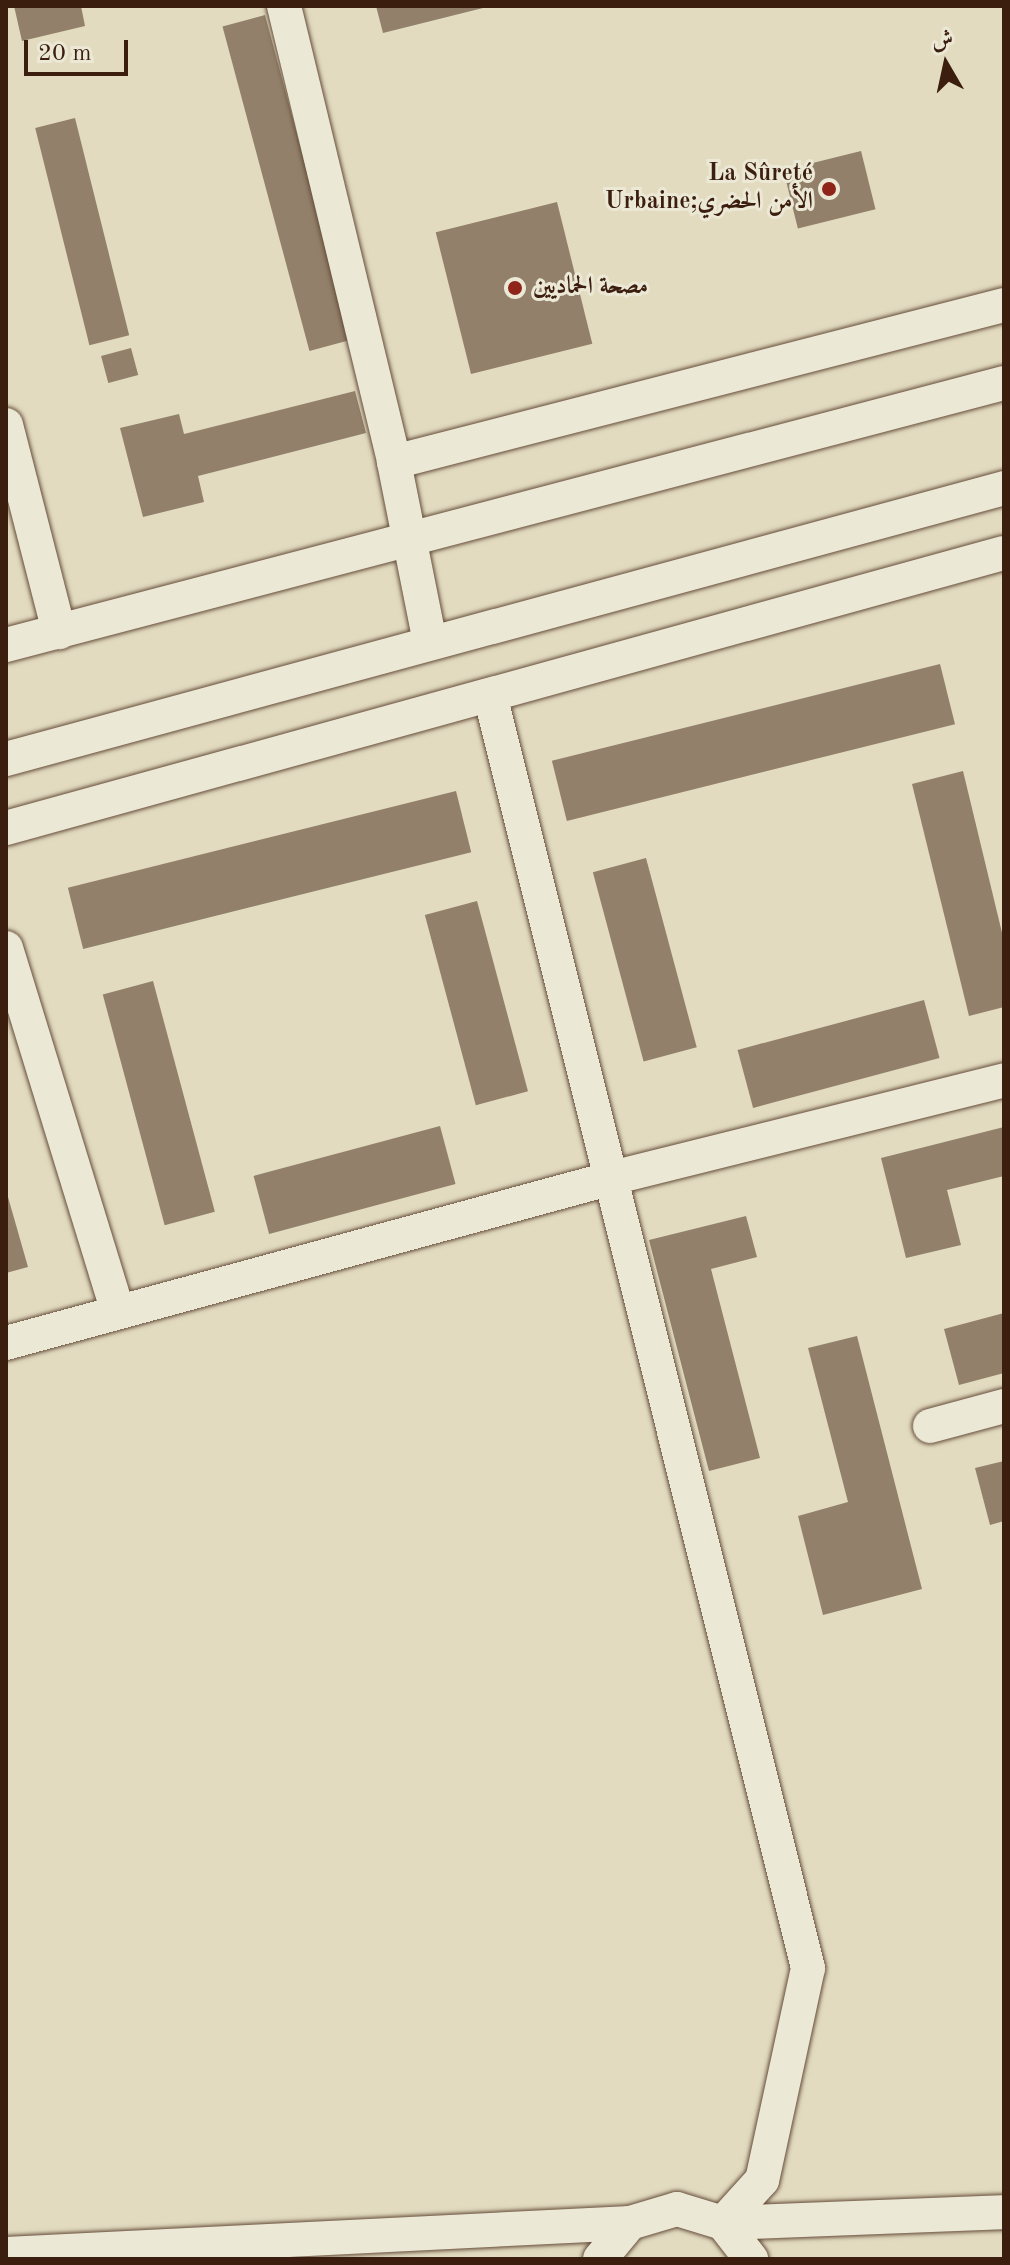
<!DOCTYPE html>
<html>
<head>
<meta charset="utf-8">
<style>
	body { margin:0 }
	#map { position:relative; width:1010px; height:2265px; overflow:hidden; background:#e2dbc0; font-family:"Old Standard TT",Amiri,serif }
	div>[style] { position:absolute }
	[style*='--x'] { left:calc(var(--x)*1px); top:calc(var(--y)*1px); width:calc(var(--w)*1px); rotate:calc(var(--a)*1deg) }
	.building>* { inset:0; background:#92806b; transform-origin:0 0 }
	.roads { filter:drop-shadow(0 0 2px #664d3a) drop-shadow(0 0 2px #664d3a) }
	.minor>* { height:34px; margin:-17px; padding:0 17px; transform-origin:17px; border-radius:17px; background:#ece8d6 }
	.dots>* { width:22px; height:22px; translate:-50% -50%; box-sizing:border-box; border:4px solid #ece8d6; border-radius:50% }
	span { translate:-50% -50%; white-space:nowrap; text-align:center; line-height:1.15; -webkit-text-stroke:6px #ece8d6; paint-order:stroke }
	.poi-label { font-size:24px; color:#3c1e0e; font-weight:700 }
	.right { translate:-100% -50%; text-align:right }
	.left { translate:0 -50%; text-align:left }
	.frame { position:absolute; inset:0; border:8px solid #3c1e0e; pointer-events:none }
	.north { position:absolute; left:906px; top:24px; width:80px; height:80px; -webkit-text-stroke:6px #ece8d6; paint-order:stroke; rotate:351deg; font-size:22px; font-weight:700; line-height:32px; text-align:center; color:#3c1e0e }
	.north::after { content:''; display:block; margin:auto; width:28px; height:36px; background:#3c1e0e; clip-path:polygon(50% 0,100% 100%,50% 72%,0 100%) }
	.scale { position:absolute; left:24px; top:40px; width:104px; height:36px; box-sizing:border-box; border:4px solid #3c1e0e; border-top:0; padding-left:10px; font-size:24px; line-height:28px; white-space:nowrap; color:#3c1e0e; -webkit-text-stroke:6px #ece8d6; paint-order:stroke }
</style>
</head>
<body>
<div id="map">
	<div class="building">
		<i style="clip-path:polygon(14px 6px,81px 6px,85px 26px,22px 41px)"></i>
		<i style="clip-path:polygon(376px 6px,487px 6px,487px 7px,383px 33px)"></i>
		<i style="left:265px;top:15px;width:336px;height:44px;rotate:75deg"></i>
		<i style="left:75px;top:118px;width:224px;height:41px;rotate:76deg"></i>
		<i style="left:861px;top:151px;width:60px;height:80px;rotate:76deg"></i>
		<i style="left:557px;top:202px;width:146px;height:125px;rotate:76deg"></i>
		<i style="left:131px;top:348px;width:28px;height:31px;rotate:75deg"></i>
		<i style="clip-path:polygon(355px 391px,366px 433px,198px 476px,204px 502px,143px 517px,120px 428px,179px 414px,184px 434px)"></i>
		<i style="left:940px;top:664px;width:62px;height:400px;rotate:76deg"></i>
		<i style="clip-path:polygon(963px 771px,1004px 941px,1004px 1007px,969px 1016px,912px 784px)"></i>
		<i style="left:456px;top:791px;width:63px;height:400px;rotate:76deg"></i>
		<i style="left:646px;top:858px;width:196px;height:55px;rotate:75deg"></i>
		<i style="left:477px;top:901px;width:197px;height:54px;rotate:75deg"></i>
		<i style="left:153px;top:981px;width:239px;height:52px;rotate:75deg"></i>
		<i style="left:924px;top:1000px;width:60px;height:193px;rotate:75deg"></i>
		<i style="left:440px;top:1126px;width:60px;height:193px;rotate:75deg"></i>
		<i style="clip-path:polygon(1004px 1127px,1004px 1176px,947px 1190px,961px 1245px,906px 1258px,881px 1158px)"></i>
		<i style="clip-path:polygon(6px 1190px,28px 1267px,6px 1273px)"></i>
		<i style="clip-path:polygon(746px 1216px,757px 1257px,711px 1269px,760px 1458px,709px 1471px,649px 1240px)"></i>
		<i style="clip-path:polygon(1004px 1313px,1004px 1373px,959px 1385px,944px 1329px)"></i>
		<i style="clip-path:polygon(857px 1336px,922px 1589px,823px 1615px,798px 1516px,848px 1502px,808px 1348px)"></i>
		<i style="clip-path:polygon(1004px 1461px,1004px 1521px,990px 1525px,975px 1468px)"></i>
	</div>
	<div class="roads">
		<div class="minor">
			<i style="--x:284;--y:6;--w:469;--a:76.4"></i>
			<i style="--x:394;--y:462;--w:184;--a:78.7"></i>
			<i style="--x:6;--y:425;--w:214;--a:75.6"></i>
			<i style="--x:394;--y:462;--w:630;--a:-14.43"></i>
			<i style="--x:6;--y:645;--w:1032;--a:-14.71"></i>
			<i style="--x:490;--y:695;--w:1312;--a:75.97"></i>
			<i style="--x:808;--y:1968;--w:217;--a:102.2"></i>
			<i style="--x:762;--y:2180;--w:58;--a:132.2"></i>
			<i style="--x:6;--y:759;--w:1034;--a:-15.19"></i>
			<i style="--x:6;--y:828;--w:1035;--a:-15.41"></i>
			<i style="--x:6;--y:948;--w:381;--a:72.9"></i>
			<i style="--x:6;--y:1343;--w:628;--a:-15.23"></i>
			<i style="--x:612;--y:1178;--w:404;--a:-14"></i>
			<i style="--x:930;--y:1426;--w:77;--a:-15.1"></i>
			<i style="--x:723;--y:2223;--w:281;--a:-2.2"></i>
			<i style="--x:6;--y:2254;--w:625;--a:-2.84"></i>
			<i style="--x:600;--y:2259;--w:47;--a:-50.2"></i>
			<i style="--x:630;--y:2223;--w:49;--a:-16.6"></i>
			<i style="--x:677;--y:2209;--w:48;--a:16.9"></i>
			<i style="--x:723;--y:2223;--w:46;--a:52.1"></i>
		</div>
	</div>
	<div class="dots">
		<i style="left:829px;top:189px;background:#8f2418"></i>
		<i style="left:515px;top:288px;background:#8f2418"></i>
	</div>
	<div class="poi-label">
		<span class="right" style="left:813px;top:189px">La Sûreté<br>Urbaine;الأمن الحضري</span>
		<span class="left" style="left:533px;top:288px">مصحة الحماديين</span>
	</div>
	<div class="frame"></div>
	<div class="north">ش</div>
	<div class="scale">20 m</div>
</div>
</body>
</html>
